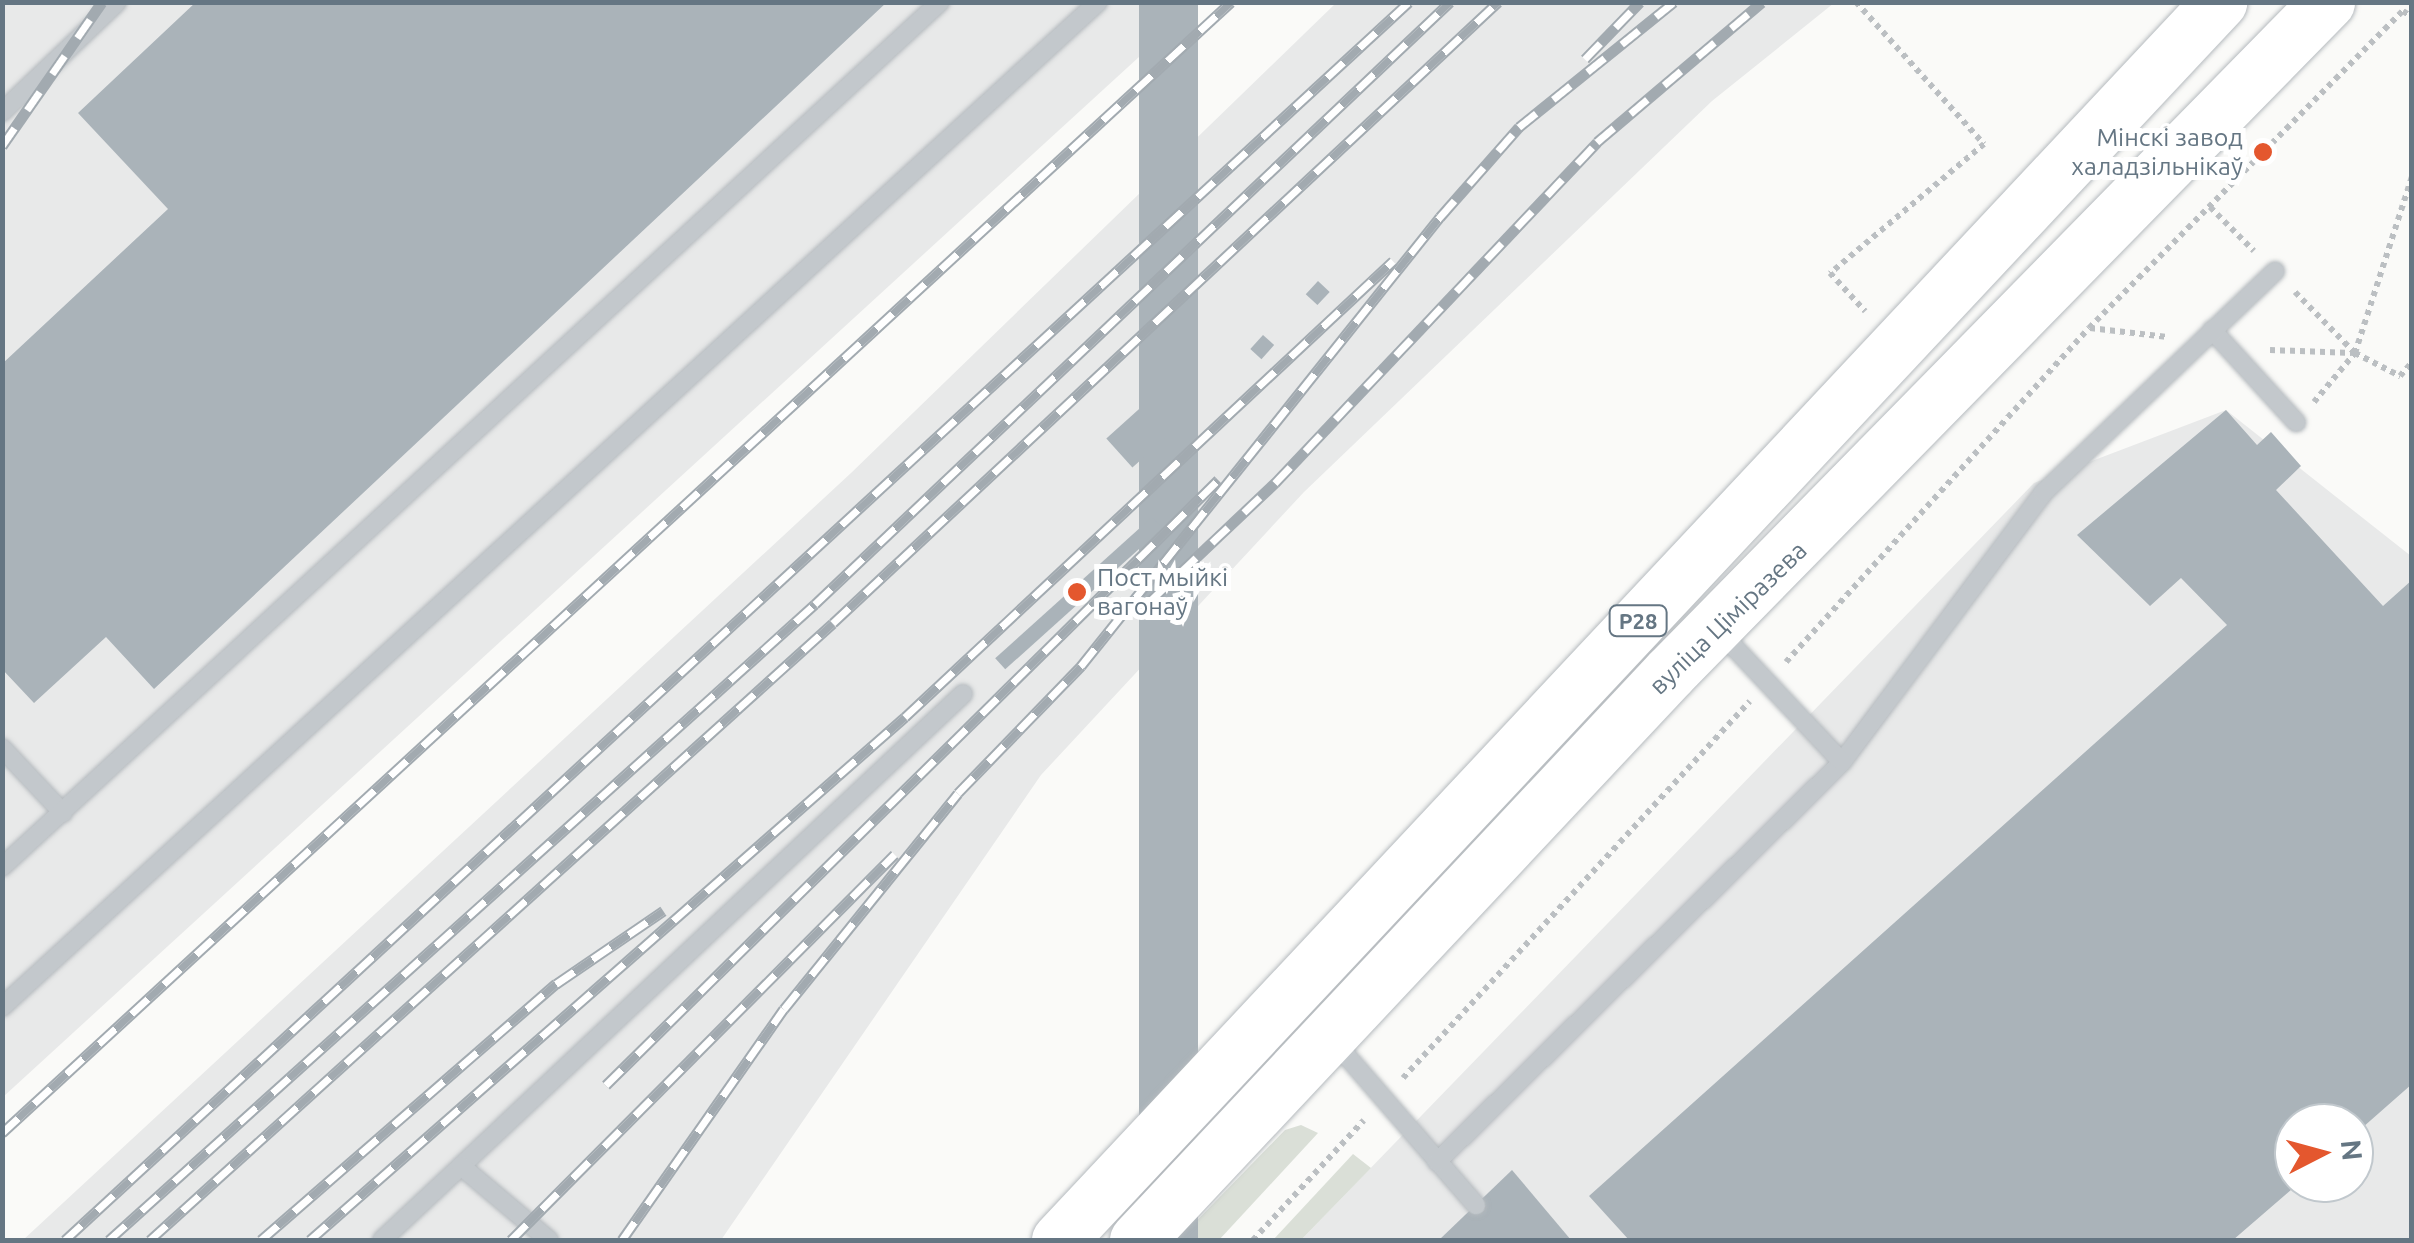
<!DOCTYPE html>
<html>
<head>
<meta charset="utf-8">
<style>
	body { margin:0 }
	#map { position:relative; width:2414px; height:1243px; overflow:hidden; background:#fafaf8; font-family:Ubuntu,sans-serif }
	div>[style] { position:absolute }
	[style*='--x'] { left:calc(var(--x)*1px); top:calc(var(--y)*1px); width:calc(var(--w)*1px); rotate:calc(var(--a)*1deg) }
	.built>* { inset:0; background:#e8e9e9 }
	.green>* { inset:0; background:#dadfd7 }
	.building>* { inset:0; background:#aab3b9; transform-origin:0 0 }
	.path>* { height:6px; margin-top:-3px; transform-origin:0; background:repeating-linear-gradient(90deg,#bbbfc2 0 5px,transparent 0 10px) }
	.roads { filter:drop-shadow(0 0 2px #b5babe) drop-shadow(0 0 2px #b5babe) }
	.service>* { height:18px; margin:-9px; padding:0 9px; transform-origin:9px; border-radius:9px; background:#c3c8cc }
	.primary>* { height:55px; margin:-27.5px; padding:0 27.5px; transform-origin:27.5px; border-radius:27.5px; background:#fff }
	.rail>* { height:11px; margin-top:-5.5px; transform-origin:0; background:repeating-linear-gradient(90deg,#fff 0 22px,#a2aab0 0 44px); box-sizing:border-box; border-block:2px solid #a2aab0 }
	.dots>* { width:28px; height:28px; translate:-50% -50%; box-sizing:border-box; border:5px solid #fff; border-radius:50% }
	span { translate:-50% -50%; white-space:nowrap; text-align:center; line-height:1.15; -webkit-text-stroke:10px #fff; paint-order:stroke }
	.shield-label span { padding:2px 8px; background:#fff; border:2px solid; border-radius:8px; -webkit-text-stroke-width:0 }
	.shield-label { font-size:22px; color:#657683; font-weight:700 }
	.poi-label { font-size:25px; color:#657683 }
	.right { translate:-100% -50%; text-align:right }
	.left { translate:0 -50%; text-align:left }
	.street-label { font-size:25px; color:#657683 }
	.frame { position:absolute; inset:0; border:5px solid #657683; pointer-events:none }
	.north { position:absolute; left:2274px; top:1103px; width:100px; height:100px; box-sizing:border-box; background:#fff; border:2px solid #c1c8cd; border-radius:50%; rotate:84deg; font-size:28px; font-weight:700; line-height:40px; text-align:center; color:#657683 }
	.north::after { content:''; display:block; margin:auto; width:35px; height:45px; background:#e4572e; clip-path:polygon(50% 0,100% 100%,50% 72%,0 100%) }
</style>
</head>
<body>
<div id="map">
	<div class="built">
		<i style="clip-path:polygon(3px 3px,1198px 3px,3px 1097px)"></i>
		<i style="clip-path:polygon(1336px 3px,1834px 3px,1712px 101px,1304px 492px,1041px 775px,721px 1240px,23px 1240px,851px 473px)"></i>
		<i style="clip-path:polygon(evenodd,2226px 410px,2411px 556px,2411px 1240px,1301px 1240px,2034px 483px,2226px 410px,2294px 1123px,2354px 1123px,2354px 1183px,2294px 1183px,2294px 1123px)"></i>
	</div>
	<div class="green">
		<i style="clip-path:polygon(1301px 1125px,1318px 1133px,1219px 1240px,1178px 1240px,1285px 1130px)"></i>
		<i style="clip-path:polygon(1353px 1154px,1371px 1168px,1301px 1240px,1273px 1240px)"></i>
	</div>
	<div class="building">
		<i style="clip-path:polygon(196px 2px,887px 2px,154px 689px,106px 637px,34px 703px,2px 669px,2px 364px,168px 209px,78px 113px)"></i>
		<i style="left:1139px;top:2px;width:59px;height:1542px"></i>
		<i style="left:1318px;top:281px;width:16px;height:18px;rotate:43deg"></i>
		<i style="left:1263px;top:335px;width:15px;height:19px;rotate:42deg"></i>
		<i style="left:1168px;top:383px;width:39px;height:83px;rotate:48deg"></i>
		<i style="clip-path:polygon(2226px 410px,2257px 445px,2271px 432px,2301px 466px,2276px 490px,2383px 606px,2412px 580px,2412px 1084px,2354px 1135px,2354px 1123px,2294px 1123px,2299px 1183px,2233px 1240px,1629px 1240px,1589px 1196px,2227px 625px,2181px 578px,2150px 606px,2077px 535px)"></i>
		<i style="left:1152px;top:517px;width:15px;height:211px;rotate:48deg"></i>
		<i style="clip-path:polygon(1512px 1170px,1571px 1240px,1439px 1240px)"></i>
	</div>
	<div class="path">
		<i style="--x:1856;--y:2;--w:191;--a:48"></i>
		<i style="--x:1984;--y:144;--w:201;--a:140"></i>
		<i style="--x:1830;--y:273;--w:52;--a:47.4"></i>
		<i style="--x:2210;--y:207;--w:62;--a:45"></i>
		<i style="--x:2295;--y:292;--w:86;--a:45.5"></i>
		<i style="--x:2355;--y:353;--w:51;--a:27.1"></i>
		<i style="--x:2400;--y:376;--w:18;--a:-49"></i>
		<i style="--x:2090;--y:328;--w:78;--a:6.7"></i>
		<i style="--x:2270;--y:350;--w:82;--a:2.1"></i>
		<i style="--x:2314;--y:402;--w:64;--a:-50.1"></i>
		<i style="--x:2355;--y:353;--w:185;--a:-72.1"></i>
		<i style="--x:1786;--y:662;--w:451;--a:-47.8"></i>
		<i style="--x:2089;--y:328;--w:446;--a:-45.3"></i>
		<i style="--x:2403;--y:11;--w:11;--a:34"></i>
		<i style="--x:1403;--y:1078;--w:512;--a:-47.37"></i>
		<i style="--x:1253;--y:1240;--w:163;--a:-47.2"></i>
	</div>
	<div class="roads">
		<div class="service">
			<i style="--x:2;--y:112;--w:159;--a:-43.7"></i>
			<i style="--x:2212;--y:330;--w:125;--a:47.6"></i>
			<i style="--x:2;--y:748;--w:89;--a:46.8"></i>
			<i style="--x:1842;--y:762;--w:336;--a:-53.2"></i>
			<i style="--x:2043;--y:493;--w:321;--a:-43.7"></i>
			<i style="--x:2;--y:867;--w:1276;--a:-42.68"></i>
			<i style="--x:2;--y:1007;--w:1487;--a:-42.52"></i>
			<i style="--x:1332;--y:1039;--w:220;--a:49.1"></i>
			<i style="--x:1437;--y:1162;--w:569;--a:-44.64"></i>
			<i style="--x:1842;--y:762;--w:180;--a:-133.2"></i>
			<i style="--x:461;--y:1166;--w:689;--a:-43.24"></i>
			<i style="--x:382;--y:1240;--w:108;--a:-43.1"></i>
			<i style="--x:461;--y:1166;--w:115;--a:40.1"></i>
		</div>
		<div class="primary">
			<i style="--x:1059;--y:1240;--w:1697;--a:-46.86"></i>
			<i style="--x:1137;--y:1240;--w:778;--a:-46.82"></i>
			<i style="--x:1669;--y:673;--w:940;--a:-45.56"></i>
		</div>
	</div>
	<div class="rail">
		<i style="--x:1585;--y:59;--w:79;--a:-46"></i>
		<i style="--x:2;--y:146;--w:175;--a:-55.2"></i>
		<i style="--x:1148;--y:603;--w:175;--a:-43.4"></i>
		<i style="--x:1275;--y:483;--w:469;--a:-46.6"></i>
		<i style="--x:1597;--y:142;--w:216;--a:-40.3"></i>
		<i style="--x:606;--y:1085;--w:861;--a:-44.67"></i>
		<i style="--x:2;--y:1133;--w:1670;--a:-42.62"></i>
		<i style="--x:65;--y:1240;--w:1827;--a:-42.65"></i>
		<i style="--x:109;--y:1240;--w:950;--a:-42.01"></i>
		<i style="--x:815;--y:604;--w:875;--a:-43.47"></i>
		<i style="--x:150;--y:1240;--w:920;--a:-42.09"></i>
		<i style="--x:833;--y:623;--w:910;--a:-43.04"></i>
		<i style="--x:261;--y:1240;--w:391;--a:-41"></i>
		<i style="--x:556;--y:984;--w:130;--a:-34.3"></i>
		<i style="--x:310;--y:1240;--w:792;--a:-41.32"></i>
		<i style="--x:905;--y:717;--w:668;--a:-43.06"></i>
		<i style="--x:511;--y:1240;--w:544;--a:-45.15"></i>
		<i style="--x:622;--y:1240;--w:282;--a:-55"></i>
		<i style="--x:784;--y:1009;--w:277;--a:-51.1"></i>
		<i style="--x:958;--y:793;--w:177;--a:-45.9"></i>
		<i style="--x:1081;--y:666;--w:575;--a:-51.36"></i>
		<i style="--x:1440;--y:217;--w:120;--a:-48.7"></i>
		<i style="--x:1519;--y:127;--w:199;--a:-38.9"></i>
	</div>
	<div class="dots">
		<i style="left:2263px;top:152px;background:#e4572e"></i>
		<i style="left:1077px;top:592px;background:#e4572e"></i>
	</div>
	<div class="shield-label">
		<span style="left:1638px;top:621px">Р28</span>
	</div>
	<div class="poi-label">
		<span class="right" style="left:2243px;top:152px">Мінскі завод<br>халадзільнікаў</span>
		<span class="left" style="left:1097px;top:592px">Пост мыйкі<br>вагонаў</span>
	</div>
	<div class="street-label">
		<span style="left:1728px;top:618px;rotate:-44deg">вуліца Ціміразева</span>
	</div>
	<div class="frame"></div>
	<div class="north">N</div>
</div>
</body>
</html>
